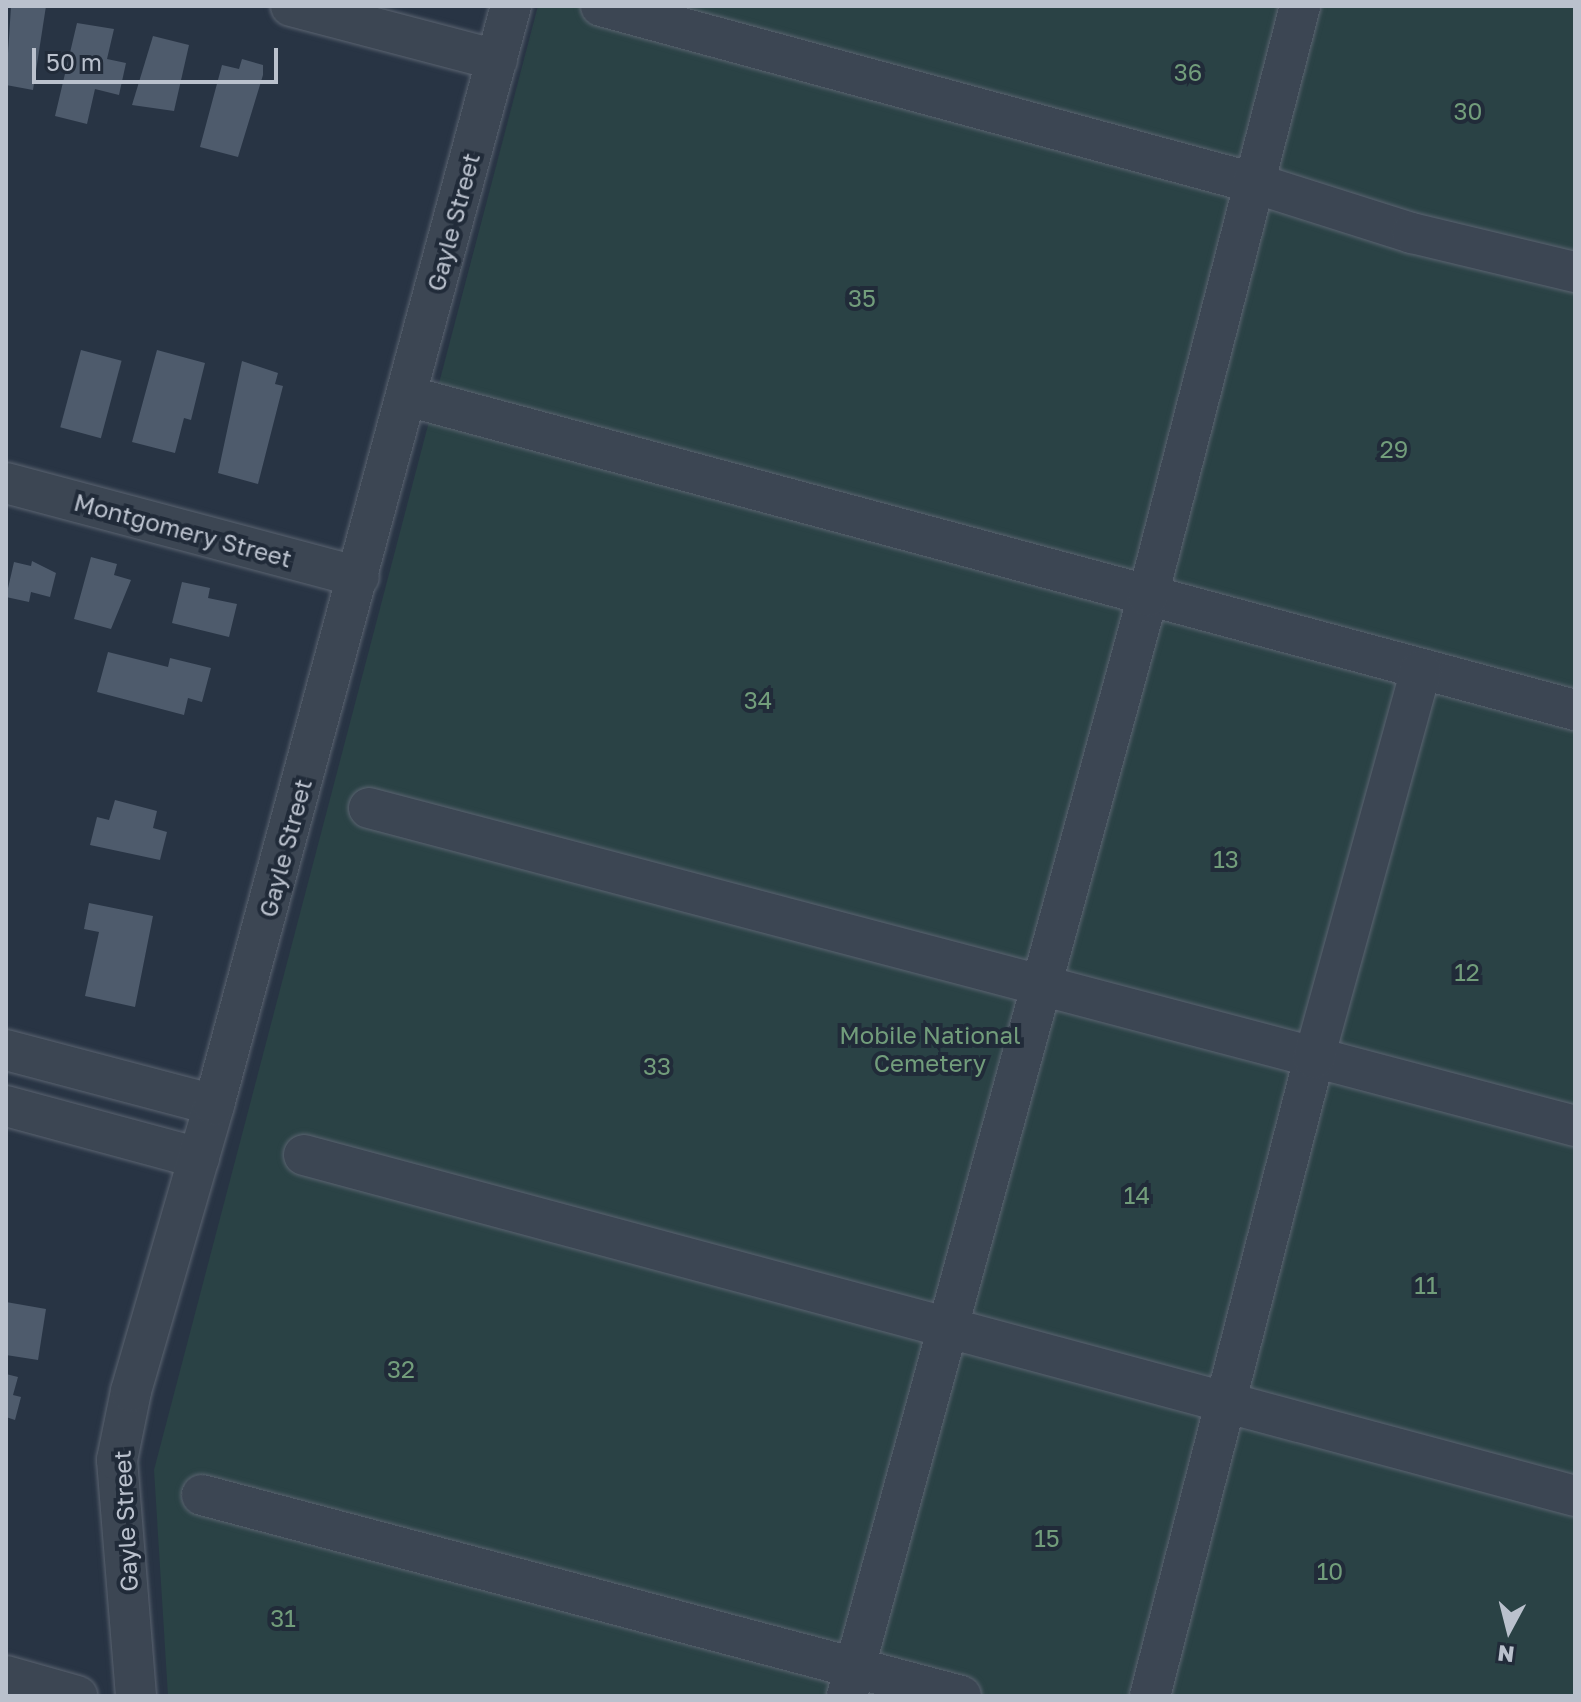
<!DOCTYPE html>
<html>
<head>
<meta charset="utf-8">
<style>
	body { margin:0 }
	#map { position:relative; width:1581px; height:1702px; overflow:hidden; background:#283444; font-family:"Golos Text",sans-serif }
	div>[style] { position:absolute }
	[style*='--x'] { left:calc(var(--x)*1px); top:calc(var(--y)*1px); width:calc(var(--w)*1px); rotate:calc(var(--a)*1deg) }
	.green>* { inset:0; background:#2a4245 }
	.building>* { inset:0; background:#4e5b6c; transform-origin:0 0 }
	.roads { filter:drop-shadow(0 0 2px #5b6471) drop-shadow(0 0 2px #5b6471) }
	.minor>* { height:40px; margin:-20px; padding:0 20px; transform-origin:20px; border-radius:20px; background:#3c4653 }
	span { translate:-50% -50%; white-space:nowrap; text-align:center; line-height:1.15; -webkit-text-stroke:8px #212b39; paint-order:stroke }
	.park-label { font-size:24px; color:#729d7b }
	.street-label { font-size:24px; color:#bac1cd }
	.frame { position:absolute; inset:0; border:8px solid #bac1cd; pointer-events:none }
	.north { position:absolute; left:1469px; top:1590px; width:80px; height:80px; -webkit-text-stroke:6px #212b39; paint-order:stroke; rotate:187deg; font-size:22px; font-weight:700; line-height:32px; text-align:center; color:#bac1cd }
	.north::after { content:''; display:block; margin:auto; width:28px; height:36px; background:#bac1cd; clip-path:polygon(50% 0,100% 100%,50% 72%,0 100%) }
	.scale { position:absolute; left:32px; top:48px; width:246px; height:36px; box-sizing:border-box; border:4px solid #bac1cd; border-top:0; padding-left:10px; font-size:24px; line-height:28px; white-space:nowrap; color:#bac1cd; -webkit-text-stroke:6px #212b39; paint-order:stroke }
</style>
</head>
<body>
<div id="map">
	<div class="green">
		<i style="clip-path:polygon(538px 6px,1575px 6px,1575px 1696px,168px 1696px,154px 1470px)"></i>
	</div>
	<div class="building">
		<i style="clip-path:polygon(11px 6px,46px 6px,33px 90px,6px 85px)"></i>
		<i style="clip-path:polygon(77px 23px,114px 29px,107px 59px,126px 63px,119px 95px,95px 89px,87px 124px,55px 116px)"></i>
		<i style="clip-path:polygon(153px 36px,189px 45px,174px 111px,132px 105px)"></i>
		<i style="clip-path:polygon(242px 59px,263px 65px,263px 75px,238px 157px,200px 147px,222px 65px,239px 69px)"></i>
		<i style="left:81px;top:350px;width:42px;height:80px;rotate:15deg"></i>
		<i style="clip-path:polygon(157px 350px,205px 363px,191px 420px,184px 418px,175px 453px,132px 442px)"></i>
		<i style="clip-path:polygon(242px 361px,278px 373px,275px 384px,283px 386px,258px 484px,218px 473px)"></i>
		<i style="clip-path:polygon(91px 557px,117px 564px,114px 575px,131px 580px,111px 629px,74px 619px)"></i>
		<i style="clip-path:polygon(32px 561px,56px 573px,50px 597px,31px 592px,29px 602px,6px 597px,14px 562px,31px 566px)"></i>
		<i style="clip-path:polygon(182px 582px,210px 588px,208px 598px,237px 604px,229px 637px,172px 623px)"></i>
		<i style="clip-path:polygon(108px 652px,168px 667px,170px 658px,211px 668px,202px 702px,188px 698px,184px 715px,97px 692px)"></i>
		<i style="clip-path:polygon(115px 800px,157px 811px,153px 828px,167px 832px,160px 860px,90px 845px,97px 817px,109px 820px)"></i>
		<i style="clip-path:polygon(89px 903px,153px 916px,135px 1007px,85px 996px,99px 932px,84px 929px)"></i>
		<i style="clip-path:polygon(6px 1302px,46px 1309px,38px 1360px,6px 1355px)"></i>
		<i style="clip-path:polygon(6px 1374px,18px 1377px,13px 1395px,21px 1397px,15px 1420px,6px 1417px)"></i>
	</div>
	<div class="roads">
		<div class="minor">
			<i style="--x:291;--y:6;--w:213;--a:14.7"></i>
			<i style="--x:601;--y:6;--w:677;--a:15.17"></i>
			<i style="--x:1254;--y:183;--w:166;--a:17.6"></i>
			<i style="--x:1412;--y:233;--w:168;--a:13.5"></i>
			<i style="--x:407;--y:396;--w:1209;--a:15.05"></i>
			<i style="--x:6;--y:483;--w:365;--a:14.9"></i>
			<i style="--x:369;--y:808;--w:1247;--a:14.77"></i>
			<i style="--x:6;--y:1050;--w:215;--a:14.8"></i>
			<i style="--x:6;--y:1106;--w:200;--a:15.1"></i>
			<i style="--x:304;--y:1155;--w:1316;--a:15.02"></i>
			<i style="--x:202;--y:1495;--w:785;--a:14.83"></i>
			<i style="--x:6;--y:1676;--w:74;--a:15.7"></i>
			<i style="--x:136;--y:1696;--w:237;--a:-94.6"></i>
			<i style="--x:117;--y:1460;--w:70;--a:-78.5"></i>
			<i style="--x:131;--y:1391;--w:298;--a:-73.8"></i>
			<i style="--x:214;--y:1105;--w:1138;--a:-74.88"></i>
			<i style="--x:847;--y:1696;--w:1140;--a:-74.7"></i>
			<i style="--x:1148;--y:596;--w:609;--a:-75.55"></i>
			<i style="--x:1150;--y:1696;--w:659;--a:-75.58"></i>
			<i style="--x:1314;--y:1058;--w:402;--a:-74.6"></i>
		</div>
	</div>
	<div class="park-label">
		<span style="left:1188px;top:72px">36</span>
		<span style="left:1468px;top:111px">30</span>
		<span style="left:862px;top:298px">35</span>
		<span style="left:1394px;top:449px">29</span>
		<span style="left:758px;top:700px">34</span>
		<span style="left:1226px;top:859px">13</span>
		<span style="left:1467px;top:972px">12</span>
		<span style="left:930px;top:1049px">Mobile National<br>Cemetery</span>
		<span style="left:657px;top:1066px">33</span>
		<span style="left:1137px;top:1195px">14</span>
		<span style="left:1426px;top:1285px">11</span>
		<span style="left:401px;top:1369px">32</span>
		<span style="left:1047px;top:1538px">15</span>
		<span style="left:1330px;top:1571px">10</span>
		<span style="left:283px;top:1618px">31</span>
	</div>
	<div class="street-label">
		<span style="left:453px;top:222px;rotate:-75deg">Gayle Street</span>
		<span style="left:183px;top:530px;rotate:15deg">Montgomery Street</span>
		<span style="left:285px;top:848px;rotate:-75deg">Gayle Street</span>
		<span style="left:125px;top:1521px;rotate:-93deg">Gayle Street</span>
	</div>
	<div class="frame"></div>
	<div class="north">N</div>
	<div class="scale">50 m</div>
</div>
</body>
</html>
